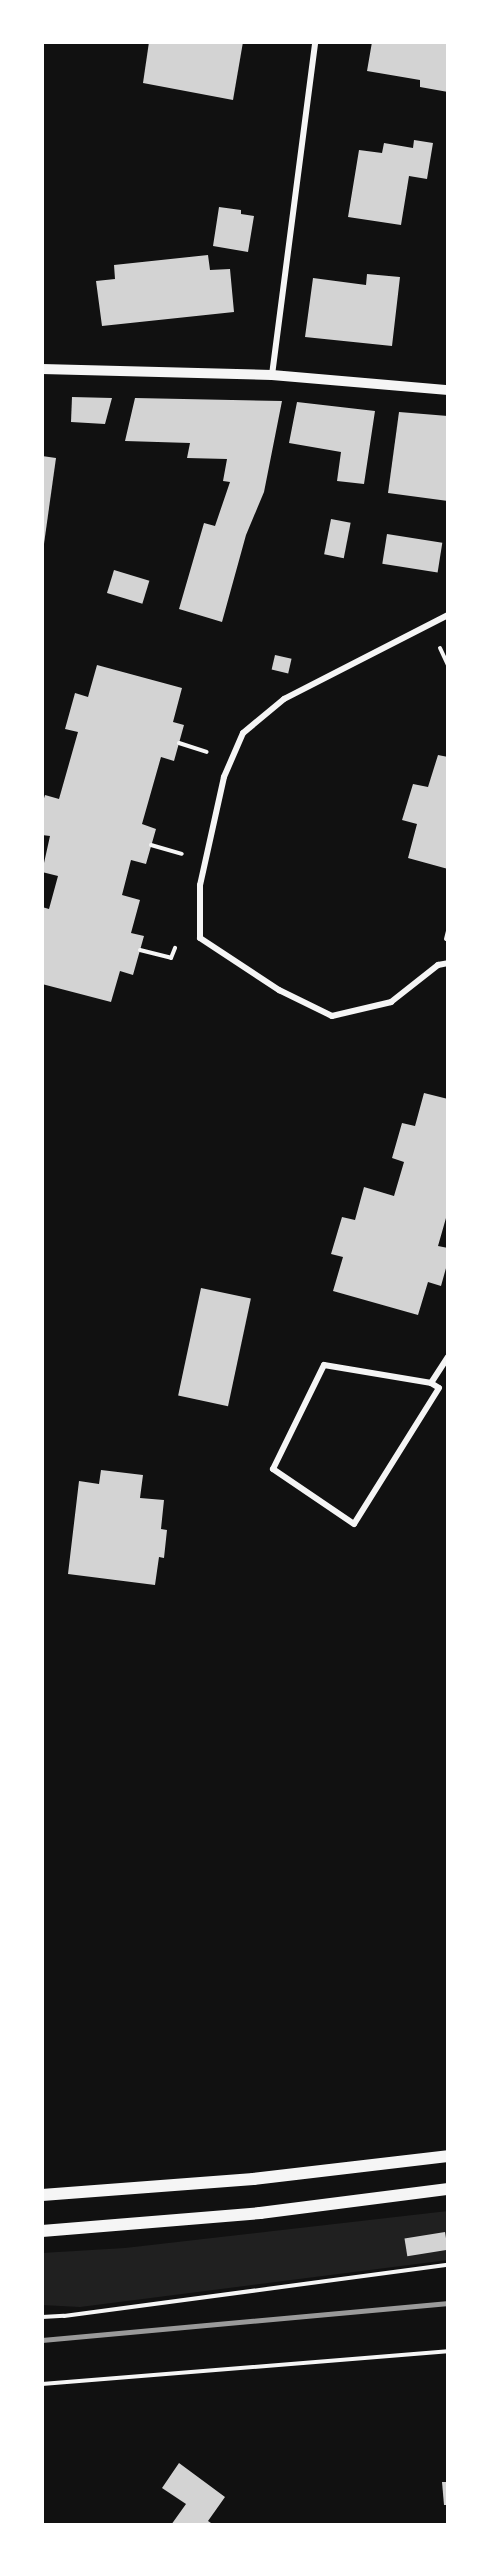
<!DOCTYPE html>
<html>
<head>
<meta charset="utf-8">
<style>
	body { margin:0 }
	#map { position:relative; width:490px; height:2567px; overflow:hidden; background:#111; font-family:Poppins,sans-serif }
	div>[style] { position:absolute }
	[style*='--x'] { left:calc(var(--x)*1px); top:calc(var(--y)*1px); width:calc(var(--w)*1px); rotate:calc(var(--a)*1deg) }
	.green>* { inset:0; background:#202020 }
	.building>* { inset:0; background:#d3d3d3; transform-origin:0 0 }
	.path>* { height:4px; margin:-2px; padding:0 2px; transform-origin:2px; border-radius:2px; background:#f5f5f5 }
	.minor>* { height:6px; margin:-3px; padding:0 3px; transform-origin:3px; border-radius:3px; background:#f5f5f5 }
	.tertiary>* { height:10px; margin:-5px; padding:0 5px; transform-origin:5px; border-radius:5px; background:#f5f5f5 }
	.secondary>* { height:12px; margin:-6px; padding:0 6px; transform-origin:6px; border-radius:6px; background:#f5f5f5 }
	.rail>* { height:4.5px; margin:-2.25px; padding:0 2.25px; transform-origin:2.25px; border-radius:2.25px; background:#9a9a9a }
	span { translate:-50% -50%; white-space:nowrap; text-align:center; line-height:1.15; -webkit-text-stroke:4.5px #fff; paint-order:stroke }
	.frame { position:absolute; inset:0; border:44px solid #fff; pointer-events:none }
</style>
</head>
<body>
<div id="map">
	<div class="green">
		<i style="clip-path:polygon(448px 2211px,448px 2260px,80px 2307px,42px 2305px,42px 2253px,125px 2248px)"></i>
	</div>
	<div class="building">
		<i style="clip-path:polygon(149px 42px,243px 42px,233px 100px,143px 83px)"></i>
		<i style="clip-path:polygon(372px 42px,448px 42px,448px 92px,420px 87px,420px 80px,367px 71px)"></i>
		<i style="clip-path:polygon(414px 140px,433px 143px,427px 179px,409px 176px,401px 225px,348px 217px,359px 150px,382px 153px,384px 143px,413px 148px)"></i>
		<i style="clip-path:polygon(219px 207px,241px 210px,241px 214px,254px 216px,248px 252px,213px 246px)"></i>
		<i style="clip-path:polygon(208px 255px,210px 270px,230px 269px,234px 312px,102px 326px,96px 281px,115px 279px,114px 265px)"></i>
		<i style="clip-path:polygon(367px 274px,400px 277px,392px 346px,305px 337px,313px 278px,366px 285px)"></i>
		<i style="clip-path:polygon(72px 397px,112px 398px,105px 424px,71px 422px)"></i>
		<i style="clip-path:polygon(135px 398px,282px 401px,264px 492px,246px 535px,222px 622px,179px 609px,204px 523px,215px 526px,230px 482px,223px 481px,227px 459px,187px 458px,190px 443px,125px 441px)"></i>
		<i style="clip-path:polygon(297px 402px,375px 411px,364px 484px,337px 481px,341px 452px,289px 443px)"></i>
		<i style="clip-path:polygon(399px 412px,448px 416px,448px 501px,388px 493px)"></i>
		<i style="clip-path:polygon(42px 456px,56px 458px,43px 551px,42px 551px)"></i>
		<i style="left:331px;top:519px;width:20px;height:36px;rotate:11deg"></i>
		<i style="left:387px;top:534px;width:56px;height:30px;rotate:9deg"></i>
		<i style="left:114px;top:570px;width:37px;height:24px;rotate:17deg"></i>
		<i style="left:275px;top:655px;width:17px;height:15px;rotate:13deg"></i>
		<i style="clip-path:polygon(97px 665px,182px 688px,173px 722px,184px 725px,174px 761px,161px 757px,142px 824px,156px 829px,146px 864px,131px 860px,122px 895px,140px 900px,131px 933px,144px 936px,133px 975px,120px 971px,111px 1002px,42px 984px,42px 907px,49px 909px,58px 876px,42px 872px,50px 836px,42px 835px,42px 805px,45px 795px,59px 799px,78px 732px,65px 729px,75px 693px,88px 697px)"></i>
		<i style="clip-path:polygon(438px 755px,448px 757px,448px 869px,408px 858px,417px 824px,402px 820px,413px 784px,428px 787px)"></i>
		<i style="clip-path:polygon(424px 1093px,448px 1099px,448px 1211px,438px 1246px,448px 1248px,448px 1261px,441px 1286px,428px 1282px,418px 1315px,333px 1291px,343px 1257px,331px 1254px,342px 1217px,355px 1220px,364px 1187px,394px 1196px,404px 1162px,392px 1158px,402px 1123px,415px 1126px)"></i>
		<i style="left:201px;top:1288px;width:51px;height:110px;rotate:12deg"></i>
		<i style="clip-path:polygon(101px 1470px,143px 1475px,140px 1498px,164px 1500px,161px 1529px,167px 1530px,164px 1558px,159px 1557px,155px 1585px,68px 1574px,79px 1481px,99px 1484px)"></i>
		<i style="left:445px;top:2232px;width:18px;height:41px;rotate:81deg"></i>
		<i style="clip-path:polygon(179px 2463px,225px 2497px,208px 2521px,214px 2525px,171px 2525px,186px 2504px,162px 2488px)"></i>
		<i style="clip-path:polygon(442px 2482px,448px 2482px,448px 2505px,444px 2505px)"></i>
	</div>
	<div class="path">
		<i style="--x:440;--y:648;--w:19;--a:65"></i>
		<i style="--x:179;--y:743;--w:29;--a:18"></i>
		<i style="--x:151;--y:845;--w:32;--a:16"></i>
		<i style="--x:446;--y:939;--w:8;--a:-76"></i>
		<i style="--x:140;--y:950;--w:32;--a:14"></i>
		<i style="--x:171;--y:958;--w:11;--a:-68"></i>
		<i style="--x:42;--y:2317;--w:22;--a:-3"></i>
		<i style="--x:64;--y:2316;--w:387;--a:-7.6"></i>
		<i style="--x:42;--y:2384;--w:407;--a:-4.6"></i>
	</div>
	<div class="minor">
		<i style="--x:272;--y:375;--w:336;--a:-82.6"></i>
		<i style="--x:448;--y:615;--w:184;--a:152.9"></i>
		<i style="--x:284;--y:699;--w:53;--a:140.3"></i>
		<i style="--x:243;--y:733;--w:48;--a:113.4"></i>
		<i style="--x:224;--y:777;--w:111;--a:102.5"></i>
		<i style="--x:200;--y:885;--w:53;--a:90"></i>
		<i style="--x:200;--y:938;--w:95;--a:33.4"></i>
		<i style="--x:279;--y:990;--w:59;--a:26.1"></i>
		<i style="--x:332;--y:1016;--w:61;--a:-13.3"></i>
		<i style="--x:391;--y:1002;--w:60;--a:-38.2"></i>
		<i style="--x:438;--y:965;--w:10;--a:-11"></i>
		<i style="--x:324;--y:1365;--w:109;--a:9.5"></i>
		<i style="--x:431;--y:1383;--w:9;--a:32"></i>
		<i style="--x:439;--y:1388;--w:160;--a:122"></i>
		<i style="--x:354;--y:1524;--w:98;--a:-145.8"></i>
		<i style="--x:273;--y:1469;--w:116;--a:-63.9"></i>
		<i style="--x:431;--y:1383;--w:31;--a:-57"></i>
	</div>
	<div class="tertiary">
		<i style="--x:42;--y:369;--w:230;--a:1.5"></i>
		<i style="--x:272;--y:375;--w:177;--a:4.9"></i>
	</div>
	<div class="secondary">
		<i style="--x:42;--y:2195;--w:212;--a:-4.3"></i>
		<i style="--x:253;--y:2179;--w:196;--a:-6.7"></i>
		<i style="--x:42;--y:2231;--w:219;--a:-4.7"></i>
		<i style="--x:260;--y:2213;--w:190;--a:-7.3"></i>
	</div>
	<div class="rail">
		<i style="--x:42;--y:2340;--w:408;--a:-5.2"></i>
	</div>
	<div class="frame"></div>
</div>
</body>
</html>
